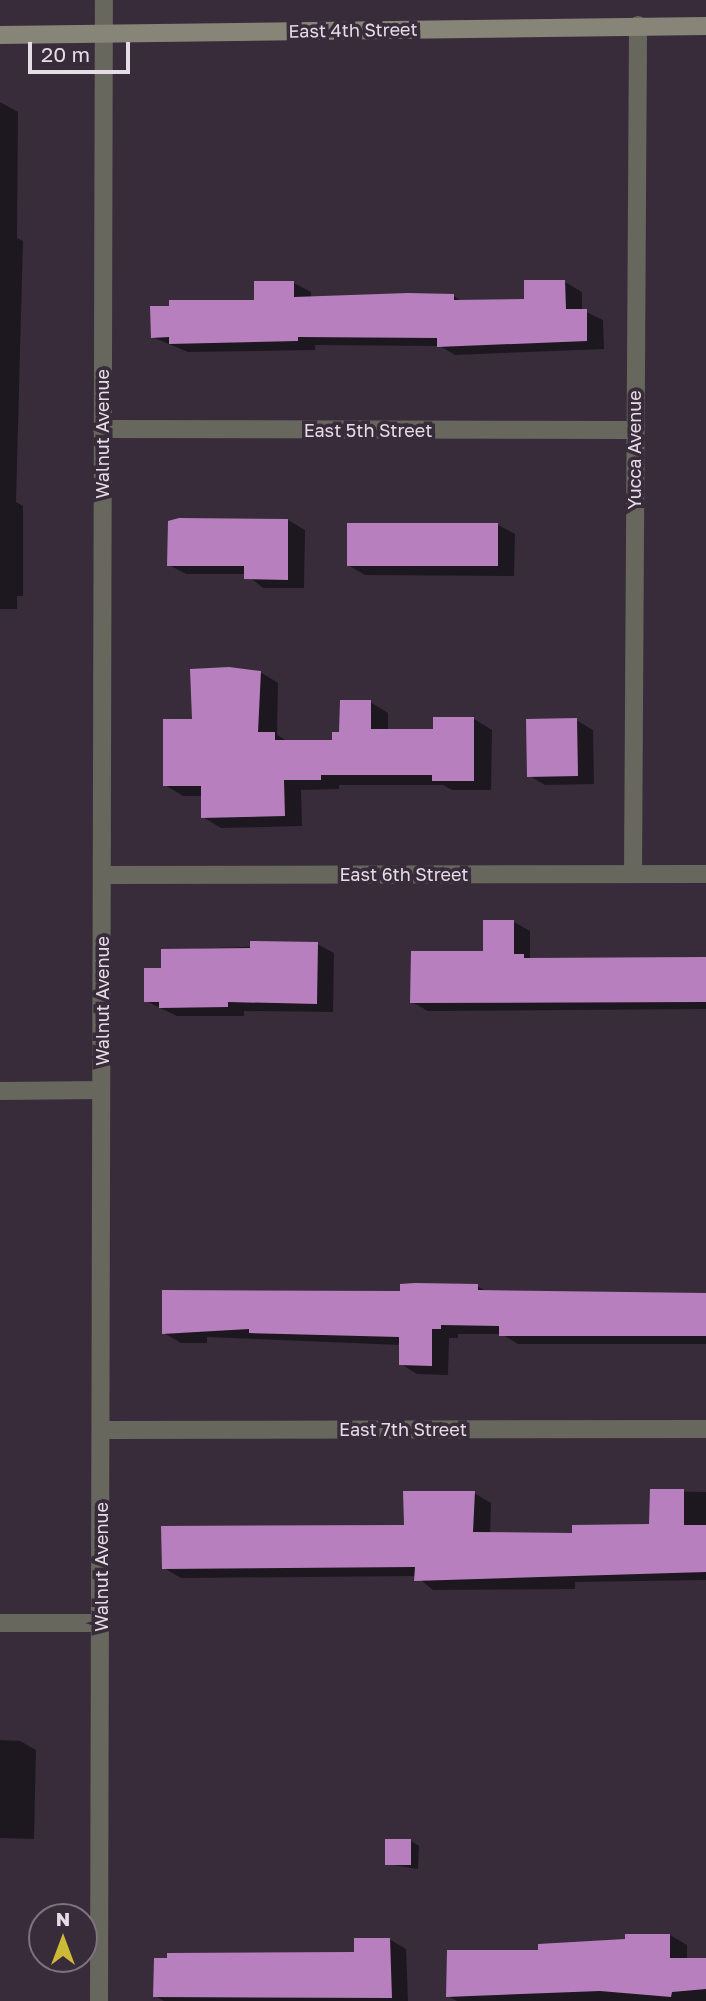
<!DOCTYPE html>
<html>
<head>
<meta charset="utf-8">
<style>
	body { margin:0 }
	#map { position:relative; width:706px; height:2001px; overflow:hidden; background:#382c3a; font-family:"Golos Text",sans-serif }
	div>[style] { position:absolute }
	[style*='--x'] { left:calc(var(--x)*1px); top:calc(var(--y)*1px); width:calc(var(--w)*1px); rotate:calc(var(--a)*1deg) }
	.shadow>* { inset:0; background:#0007 }
	.building>* { inset:0; background:#b87fbe; transform-origin:0 0 }
	.street>* { height:18px; margin:-9px; padding:0 9px; transform-origin:9px; border-radius:9px; background:#68675e }
	.secondary>* { height:18px; margin:-9px; padding:0 9px; transform-origin:9px; border-radius:9px; background:#878577 }
	span { translate:-50% -50%; white-space:nowrap; text-align:center; line-height:1.15; -webkit-text-stroke:7px #382c3a; paint-order:stroke }
	.street-label { font-size:18px; color:#e5dde6 }
	.north { position:absolute; left:28px; top:1903px; width:70px; height:70px; box-sizing:border-box; background:#382c3a; border:2px solid #7d737f; border-radius:50%; rotate:0deg; font-size:19px; font-weight:700; line-height:28px; text-align:center; color:#e5dde6 }
	.north::after { content:''; display:block; margin:auto; width:24px; height:32px; background:#cdb938; clip-path:polygon(50% 0,100% 100%,50% 72%,0 100%) }
	.scale { position:absolute; left:28px; top:42px; width:102px; height:32px; box-sizing:border-box; border:4px solid #e5dde6; border-top:0; padding-left:9px; font-size:21px; line-height:24px; white-space:nowrap; color:#e5dde6; -webkit-text-stroke:5px #382c3a; paint-order:stroke }
</style>
</head>
<body>
<div id="map">
	<div class="shadow">
		<i style="clip-path:polygon(0 102px,18px 112px,17px 238px,23px 241px,16px 502px,23px 506px,23px 596px,17px 596px,17px 609px,0 609px)"></i>
		<i style="clip-path:polygon(565px 282px,582px 292px,582px 310px,603px 320px,604px 349px,455px 355px,440px 346px,315px 345px,315px 350px,188px 352px,152px 337px,256px 302px,255px 283px,294px 283px,311px 292px,311px 298px,454px 296px,463px 302px,526px 301px)"></i>
		<i style="clip-path:polygon(288px 520px,305px 530px,304px 588px,263px 588px,246px 574px,186px 574px,169px 565px)"></i>
		<i style="clip-path:polygon(498px 525px,515px 534px,514px 576px,365px 575px,348px 565px)"></i>
		<i style="clip-path:polygon(260px 672px,278px 683px,277px 735px,289px 742px,334px 741px,370px 702px,388px 713px,388px 731px,434px 731px,474px 719px,492px 730px,491px 790px,452px 790px,443px 785px,339px 785px,339px 789px,301px 790px,302px 826px,221px 828px,203px 817px,203px 796px,183px 796px,165px 785px,194px 721px)"></i>
		<i style="clip-path:polygon(576px 720px,593px 730px,594px 784px,545px 785px,528px 775px)"></i>
		<i style="clip-path:polygon(514px 922px,530px 931px,530px 960px,706px 960px,706px 1009px,428px 1011px,412px 1002px,485px 953px)"></i>
		<i style="clip-path:polygon(317px 944px,334px 953px,333px 1012px,244px 1011px,244px 1016px,177px 1016px,146px 1001px,163px 970px,163px 950px)"></i>
		<i style="clip-path:polygon(477px 1286px,488px 1292px,706px 1294px,706px 1344px,518px 1344px,501px 1334px,458px 1334px,458px 1338px,449px 1338px,448px 1375px,417px 1374px,401px 1364px,401px 1345px,207px 1337px,207px 1343px,181px 1343px,164px 1333px,402px 1293px)"></i>
		<i style="clip-path:polygon(652px 1491px,706px 1492px,706px 1580px,575px 1582px,575px 1589px,433px 1590px,416px 1576px,181px 1578px,164px 1568px,405px 1527px,474px 1493px,491px 1503px,490px 1534px,574px 1535px,651px 1525px)"></i>
		<i style="clip-path:polygon(0 1740px,20px 1741px,36px 1750px,34px 1839px,0 1838px)"></i>
		<i style="clip-path:polygon(411px 1841px,419px 1846px,418px 1869px,386px 1864px)"></i>
		<i style="clip-path:polygon(627px 1935px,670px 1935px,687px 1945px,687px 1960px,706px 1960px,706px 2001px,457px 2001px,448px 1996px,540px 1952px,627px 1940px)"></i>
		<i style="clip-path:polygon(389px 1939px,406px 1949px,408px 2001px,164px 2001px,155px 1996px,355px 1953px)"></i>
	</div>
	<div class="building">
		<i style="clip-path:polygon(524px 280px,565px 280px,566px 309px,587px 309px,587px 341px,437px 347px,437px 338px,298px 337px,298px 341px,169px 344px,169px 337px,151px 338px,150px 306px,169px 306px,169px 300px,254px 300px,254px 281px,294px 281px,294px 297px,408px 293px,454px 294px,454px 300px,524px 299px)"></i>
		<i style="clip-path:polygon(179px 518px,288px 519px,288px 580px,244px 579px,244px 566px,167px 566px,168px 521px)"></i>
		<i style="left:347px;top:523px;width:151px;height:43px"></i>
		<i style="clip-path:polygon(229px 667px,261px 671px,258px 732px,275px 732px,275px 740px,332px 740px,332px 732px,339px 732px,340px 700px,371px 700px,371px 729px,433px 729px,433px 717px,474px 717px,474px 781px,432px 781px,432px 775px,321px 775px,321px 780px,284px 780px,285px 816px,201px 818px,201px 786px,163px 786px,163px 719px,192px 719px,190px 669px)"></i>
		<i style="left:577px;top:718px;width:58px;height:51px;rotate:89deg"></i>
		<i style="clip-path:polygon(483px 920px,514px 920px,514px 954px,524px 954px,524px 958px,706px 957px,706px 1002px,410px 1003px,411px 951px,483px 951px)"></i>
		<i style="clip-path:polygon(250px 941px,318px 942px,317px 1004px,228px 1002px,228px 1007px,159px 1008px,159px 1002px,144px 1002px,144px 968px,161px 968px,161px 949px,250px 948px)"></i>
		<i style="clip-path:polygon(415px 1283px,478px 1284px,478px 1290px,706px 1293px,706px 1336px,499px 1336px,499px 1326px,441px 1325px,441px 1329px,432px 1329px,432px 1366px,399px 1365px,399px 1337px,249px 1333px,249px 1329px,162px 1334px,162px 1290px,400px 1291px,400px 1284px)"></i>
		<i style="clip-path:polygon(650px 1489px,684px 1489px,684px 1525px,706px 1525px,706px 1572px,414px 1581px,415px 1567px,162px 1569px,161px 1526px,404px 1525px,403px 1491px,475px 1491px,473px 1532px,572px 1533px,572px 1525px,649px 1524px)"></i>
		<i style="left:385px;top:1839px;width:26px;height:26px"></i>
		<i style="clip-path:polygon(625px 1934px,670px 1934px,670px 1958px,706px 1958px,706px 1989px,672px 1992px,671px 1997px,600px 1991px,446px 1997px,447px 1950px,538px 1950px,538px 1944px,625px 1939px)"></i>
		<i style="clip-path:polygon(354px 1938px,390px 1938px,392px 1998px,153px 1997px,154px 1958px,167px 1958px,167px 1953px,354px 1952px)"></i>
	</div>
	<div class="street">
		<i style="--x:102;--y:429;--w:532;--a:0.11"></i>
		<i style="--x:633;--y:874;--w:849;--a:-89.66"></i>
		<i style="--x:102;--y:875;--w:604;--a:-0.09"></i>
		<i style="--x:0;--y:1091;--w:101;--a:-0.6"></i>
		<i style="--x:101;--y:1430;--w:605;--a:-0.09"></i>
		<i style="--x:0;--y:1623;--w:101;--a:0"></i>
		<i style="--x:99;--y:2001;--w:2001;--a:-89.86"></i>
	</div>
	<div class="secondary">
		<i style="--x:0;--y:35;--w:706;--a:-0.73"></i>
	</div>
	<div class="street-label">
		<span style="left:353px;top:30px;rotate:-1deg">East 4th Street</span>
		<span style="left:368px;top:430px">East 5th Street</span>
		<span style="left:102px;top:434px;rotate:-90deg">Walnut Avenue</span>
		<span style="left:634px;top:450px;rotate:-90deg">Yucca Avenue</span>
		<span style="left:404px;top:874px">East 6th Street</span>
		<span style="left:102px;top:1001px;rotate:-90deg">Walnut Avenue</span>
		<span style="left:403px;top:1429px">East 7th Street</span>
		<span style="left:101px;top:1567px;rotate:-90deg">Walnut Avenue</span>
	</div>
	<div class="north">N</div>
	<div class="scale">20 m</div>
</div>
</body>
</html>
